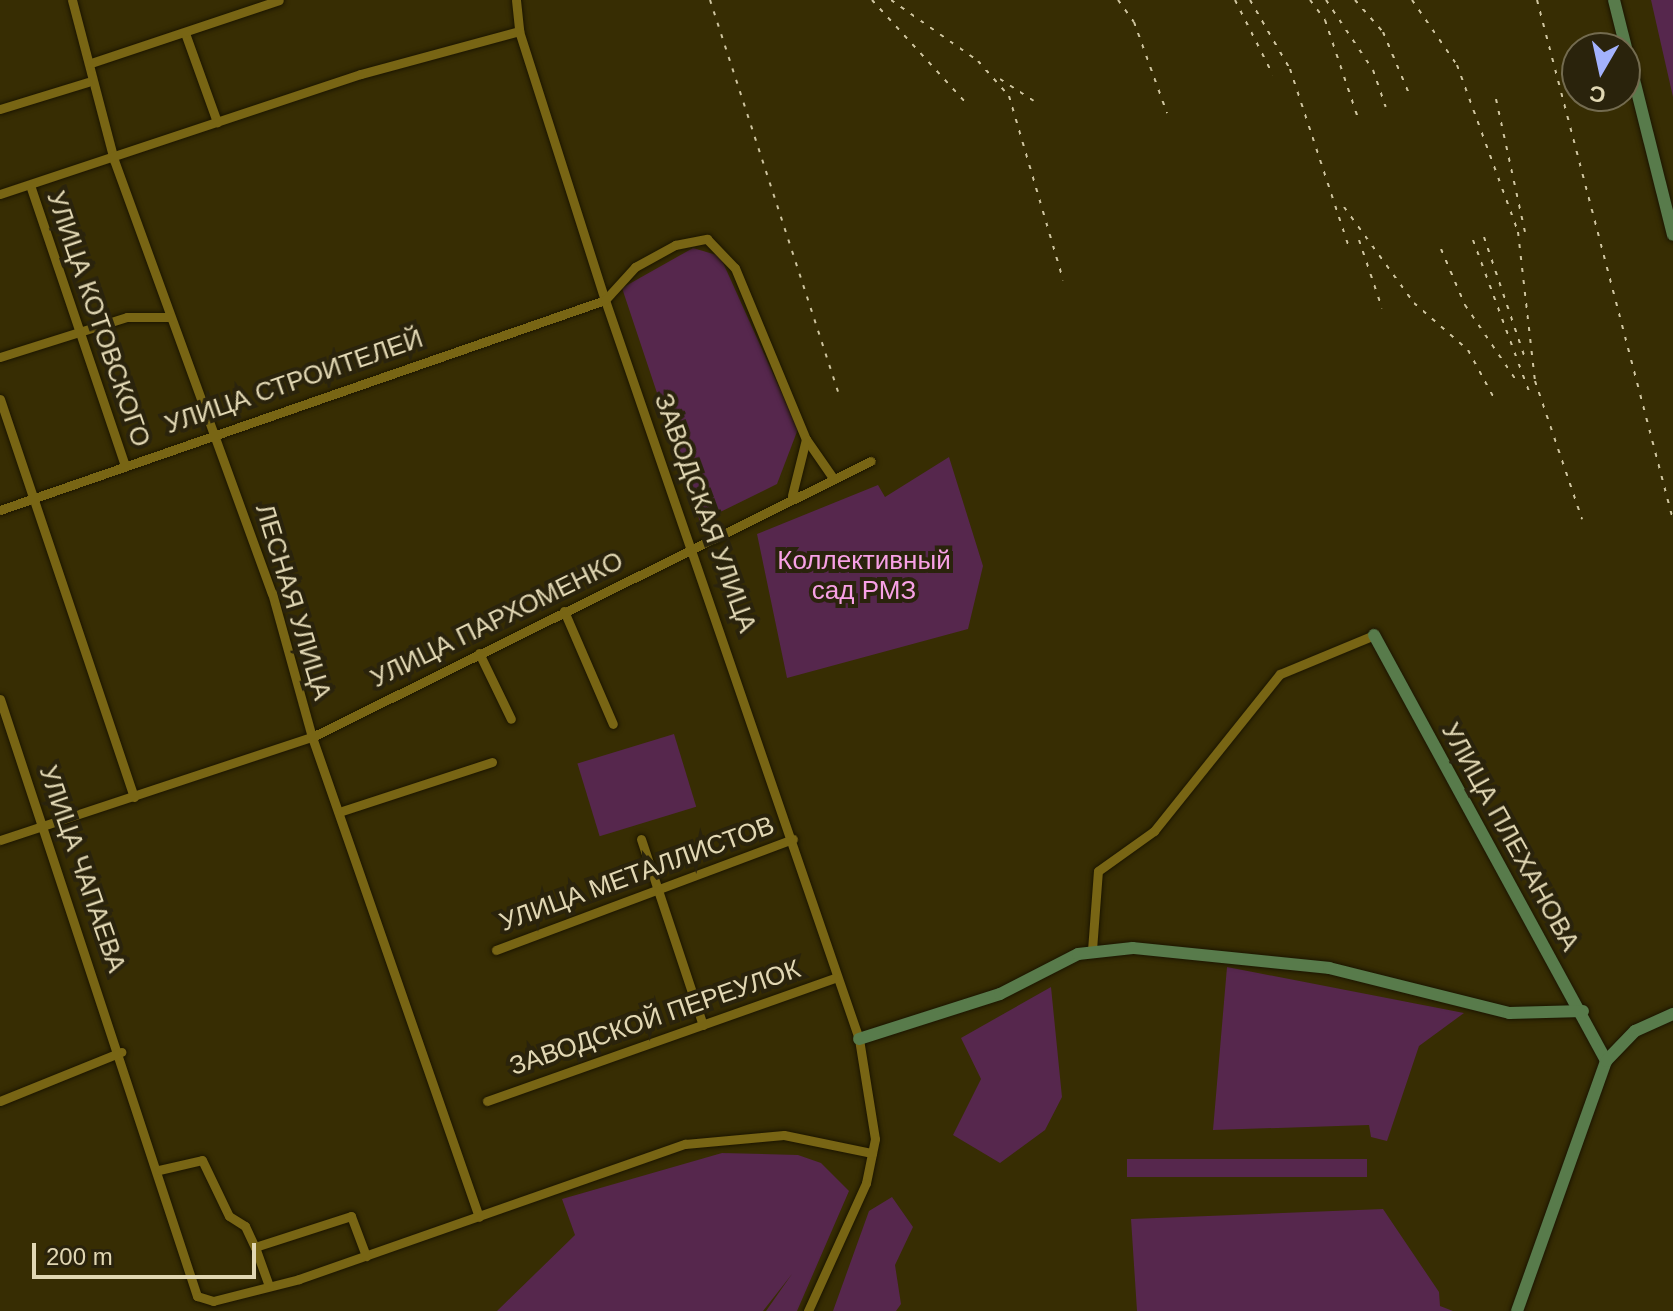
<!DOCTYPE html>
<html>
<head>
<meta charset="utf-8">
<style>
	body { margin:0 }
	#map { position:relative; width:1673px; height:1311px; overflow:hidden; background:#372d03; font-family:Helvetica,sans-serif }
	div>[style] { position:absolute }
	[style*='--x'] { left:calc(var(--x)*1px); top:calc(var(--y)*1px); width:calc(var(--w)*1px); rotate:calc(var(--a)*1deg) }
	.green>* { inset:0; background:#56274d; transform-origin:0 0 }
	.roads { filter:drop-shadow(0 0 2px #1b1501) drop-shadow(0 0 2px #1b1501) }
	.street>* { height:9px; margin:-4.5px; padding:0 4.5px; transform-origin:4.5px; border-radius:4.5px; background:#786514 }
	.secondary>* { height:12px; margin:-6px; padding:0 6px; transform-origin:6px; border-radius:6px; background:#587b4b }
	.rail>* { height:2px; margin-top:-1px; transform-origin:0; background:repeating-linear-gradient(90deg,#cfc5a0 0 4px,transparent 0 12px) }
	span { translate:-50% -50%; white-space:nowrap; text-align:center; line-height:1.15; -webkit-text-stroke:8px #2a230c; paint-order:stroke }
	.street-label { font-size:26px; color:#e1d7b3 }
	.park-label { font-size:26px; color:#f8a1e5 }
	.north { position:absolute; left:1561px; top:32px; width:80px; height:80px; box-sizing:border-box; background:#2a230c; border:2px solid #736b4f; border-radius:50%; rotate:189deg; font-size:22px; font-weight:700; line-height:32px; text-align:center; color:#e1d7b3 }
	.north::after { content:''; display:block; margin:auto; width:28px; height:36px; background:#a3b2fd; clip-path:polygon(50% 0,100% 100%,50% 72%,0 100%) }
	.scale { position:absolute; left:32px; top:1243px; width:224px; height:36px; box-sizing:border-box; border:4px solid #e1d7b3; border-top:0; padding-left:10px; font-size:24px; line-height:28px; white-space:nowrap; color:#e1d7b3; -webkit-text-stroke:6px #2a230c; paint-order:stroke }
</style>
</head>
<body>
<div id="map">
	<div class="green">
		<i style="clip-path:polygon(1651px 0,1673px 0,1673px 97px)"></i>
		<i style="clip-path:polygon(693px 248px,720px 256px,798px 429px,777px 484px,700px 522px,622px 288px)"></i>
		<i style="clip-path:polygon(949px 457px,983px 566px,968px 629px,787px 678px,757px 534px,878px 485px,885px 497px)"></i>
		<i style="left:674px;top:734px;width:76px;height:101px;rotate:73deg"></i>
		<i style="clip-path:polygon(1227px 967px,1464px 1013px,1419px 1046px,1387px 1141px,1371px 1137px,1369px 1125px,1213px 1130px)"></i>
		<i style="clip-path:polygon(1051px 987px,1062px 1097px,1045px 1130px,1000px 1163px,953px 1135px,981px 1079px,961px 1038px)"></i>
		<i style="clip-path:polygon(722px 1153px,798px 1155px,821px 1163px,849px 1191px,797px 1311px,766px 1311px,792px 1274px,763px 1311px,497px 1311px,575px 1235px,562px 1199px)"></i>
		<i style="left:1367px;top:1159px;width:18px;height:240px;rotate:90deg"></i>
		<i style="clip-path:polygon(892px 1197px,913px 1227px,895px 1265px,901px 1304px,896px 1311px,833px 1311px,869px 1211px)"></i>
		<i style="clip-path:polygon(1383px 1209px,1439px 1292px,1440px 1306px,1453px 1311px,1137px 1311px,1131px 1219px)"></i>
	</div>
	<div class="roads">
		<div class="street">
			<i style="--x:72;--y:0;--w:165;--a:75.3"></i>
			<i style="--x:114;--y:160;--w:461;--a:70"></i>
			<i style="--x:272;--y:593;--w:149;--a:74.5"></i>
			<i style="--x:312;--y:737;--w:508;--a:70.82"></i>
			<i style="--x:516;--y:0;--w:31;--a:84"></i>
			<i style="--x:519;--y:31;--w:282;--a:72.3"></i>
			<i style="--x:605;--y:300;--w:781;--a:71.03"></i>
			<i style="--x:859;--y:1039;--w:101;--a:80.9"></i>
			<i style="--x:875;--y:1139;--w:45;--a:101.6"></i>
			<i style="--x:866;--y:1183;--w:141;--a:114.4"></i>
			<i style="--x:185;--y:33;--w:95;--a:70.2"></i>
			<i style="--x:91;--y:63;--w:198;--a:-18.5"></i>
			<i style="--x:0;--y:109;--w:92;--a:-17.1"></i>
			<i style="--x:30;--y:185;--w:297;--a:71.3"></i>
			<i style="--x:0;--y:194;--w:380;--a:-18.4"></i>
			<i style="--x:361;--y:74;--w:164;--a:-15.2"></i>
			<i style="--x:0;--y:357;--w:133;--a:-17.5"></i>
			<i style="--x:127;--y:317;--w:43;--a:0"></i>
			<i style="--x:0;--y:399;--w:420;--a:71.4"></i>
			<i style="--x:806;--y:439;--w:47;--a:55.3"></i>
			<i style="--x:0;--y:510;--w:640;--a:-19.14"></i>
			<i style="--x:605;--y:300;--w:45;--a:-47.7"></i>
			<i style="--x:635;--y:267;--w:46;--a:-28.8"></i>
			<i style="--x:675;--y:245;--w:33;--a:-11"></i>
			<i style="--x:707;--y:239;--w:40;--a:46"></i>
			<i style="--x:735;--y:268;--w:185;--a:67.5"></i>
			<i style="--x:806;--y:439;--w:58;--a:104"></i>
			<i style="--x:564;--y:611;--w:123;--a:66.6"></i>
			<i style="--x:479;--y:653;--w:73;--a:64.1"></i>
			<i style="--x:0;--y:699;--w:629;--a:71.74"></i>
			<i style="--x:197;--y:1296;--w:17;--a:17"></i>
			<i style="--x:213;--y:1301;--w:89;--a:-14.3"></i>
			<i style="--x:299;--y:1279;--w:409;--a:-19.3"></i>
			<i style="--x:685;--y:1144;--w:99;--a:-5.2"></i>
			<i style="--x:784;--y:1135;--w:90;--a:11.6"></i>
			<i style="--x:339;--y:812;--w:161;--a:-18.1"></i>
			<i style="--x:641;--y:839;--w:196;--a:71.6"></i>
			<i style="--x:0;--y:840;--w:329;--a:-18.3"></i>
			<i style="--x:312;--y:737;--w:623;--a:-26.28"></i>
			<i style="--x:496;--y:950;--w:317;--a:-20.5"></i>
			<i style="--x:1092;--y:950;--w:79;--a:-85.7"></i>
			<i style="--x:1098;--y:871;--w:69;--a:-35.5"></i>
			<i style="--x:1154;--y:831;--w:201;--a:-51.3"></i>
			<i style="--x:1280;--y:674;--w:102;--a:-22.5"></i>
			<i style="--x:0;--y:1101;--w:131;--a:-22"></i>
			<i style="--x:487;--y:1101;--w:371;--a:-19.5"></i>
			<i style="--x:159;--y:1170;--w:44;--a:-13.1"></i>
			<i style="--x:202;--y:1160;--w:62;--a:64.3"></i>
			<i style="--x:229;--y:1216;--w:19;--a:32"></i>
			<i style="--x:245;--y:1226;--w:23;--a:65"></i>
			<i style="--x:269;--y:1286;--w:41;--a:-109.7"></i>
			<i style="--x:255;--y:1247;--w:101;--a:-17.9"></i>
			<i style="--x:351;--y:1216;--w:43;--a:69.4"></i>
		</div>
		<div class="secondary">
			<i style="--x:1614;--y:0;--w:242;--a:75.9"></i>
			<i style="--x:1374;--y:635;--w:485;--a:61.4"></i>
			<i style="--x:859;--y:1039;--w:148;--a:-17.7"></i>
			<i style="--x:1000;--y:994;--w:88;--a:-27.1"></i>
			<i style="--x:1078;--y:954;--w:55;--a:-6.2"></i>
			<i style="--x:1133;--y:948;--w:197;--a:5.8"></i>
			<i style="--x:1329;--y:968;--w:186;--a:14"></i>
			<i style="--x:1509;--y:1013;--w:74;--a:-1.5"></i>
			<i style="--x:1517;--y:1311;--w:265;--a:-70.4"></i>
			<i style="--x:1606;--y:1061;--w:42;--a:-46"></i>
			<i style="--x:1635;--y:1031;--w:42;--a:-24.1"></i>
		</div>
	</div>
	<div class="rail">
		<i style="--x:710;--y:0;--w:415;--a:71.9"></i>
		<i style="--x:872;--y:0;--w:142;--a:47.6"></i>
		<i style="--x:891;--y:0;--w:106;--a:35"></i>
		<i style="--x:978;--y:61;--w:47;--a:48.5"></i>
		<i style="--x:1009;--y:96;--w:192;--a:73.6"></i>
		<i style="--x:1118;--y:0;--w:27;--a:54"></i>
		<i style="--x:1134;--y:22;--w:97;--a:70.1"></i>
		<i style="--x:1235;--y:0;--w:84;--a:63.1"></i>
		<i style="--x:1250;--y:0;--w:80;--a:59.9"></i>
		<i style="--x:1290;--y:69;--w:188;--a:71.7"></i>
		<i style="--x:1310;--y:0;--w:25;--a:53"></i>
		<i style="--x:1325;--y:20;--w:103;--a:71.4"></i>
		<i style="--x:1326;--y:0;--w:84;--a:56.1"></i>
		<i style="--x:1373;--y:70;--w:39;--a:71"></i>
		<i style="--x:1355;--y:0;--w:43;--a:48.8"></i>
		<i style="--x:1383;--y:32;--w:69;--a:67.1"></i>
		<i style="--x:1412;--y:0;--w:79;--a:55.3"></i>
		<i style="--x:1457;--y:65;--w:178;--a:69.9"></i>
		<i style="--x:1518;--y:232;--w:150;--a:83.5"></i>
		<i style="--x:1535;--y:381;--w:146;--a:71.2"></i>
		<i style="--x:1537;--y:0;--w:537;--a:75.34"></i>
		<i style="--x:1000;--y:79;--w:40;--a:32.9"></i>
		<i style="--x:1496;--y:99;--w:136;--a:77.7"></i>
		<i style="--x:1344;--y:207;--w:119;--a:53.9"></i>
		<i style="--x:1414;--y:303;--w:72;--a:41"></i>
		<i style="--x:1468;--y:350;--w:57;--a:61.6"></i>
		<i style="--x:1484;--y:237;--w:125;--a:71.3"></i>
		<i style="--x:1359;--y:240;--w:72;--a:71.3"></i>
		<i style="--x:1473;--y:240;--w:167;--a:69.7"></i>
		<i style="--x:1441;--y:249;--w:61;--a:66.8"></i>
		<i style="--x:1465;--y:305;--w:94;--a:55.8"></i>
	</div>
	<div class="street-label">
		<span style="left:98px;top:319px;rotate:71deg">УЛИЦА КОТОВСКОГО</span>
		<span style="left:294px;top:382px;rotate:-19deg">УЛИЦА СТРОИТЕЛЕЙ</span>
		<span style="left:705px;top:513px;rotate:70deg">ЗАВОДСКАЯ УЛИЦА</span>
		<span style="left:293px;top:602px;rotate:73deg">ЛЕСНАЯ УЛИЦА</span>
		<span style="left:497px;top:620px;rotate:-26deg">УЛИЦА ПАРХОМЕНКО</span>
		<span style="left:1510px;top:837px;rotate:61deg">УЛИЦА ПЛЕХАНОВА</span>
		<span style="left:82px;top:869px;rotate:71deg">УЛИЦА ЧАПАЕВА</span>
		<span style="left:637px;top:874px;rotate:-20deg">УЛИЦА МЕТАЛЛИСТОВ</span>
		<span style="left:655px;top:1018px;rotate:-19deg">ЗАВОДСКОЙ ПЕРЕУЛОК</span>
	</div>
	<div class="park-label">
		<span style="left:864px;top:576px">Коллективный<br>сад РМЗ</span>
	</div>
	<div class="north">С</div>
	<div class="scale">200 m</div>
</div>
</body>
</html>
